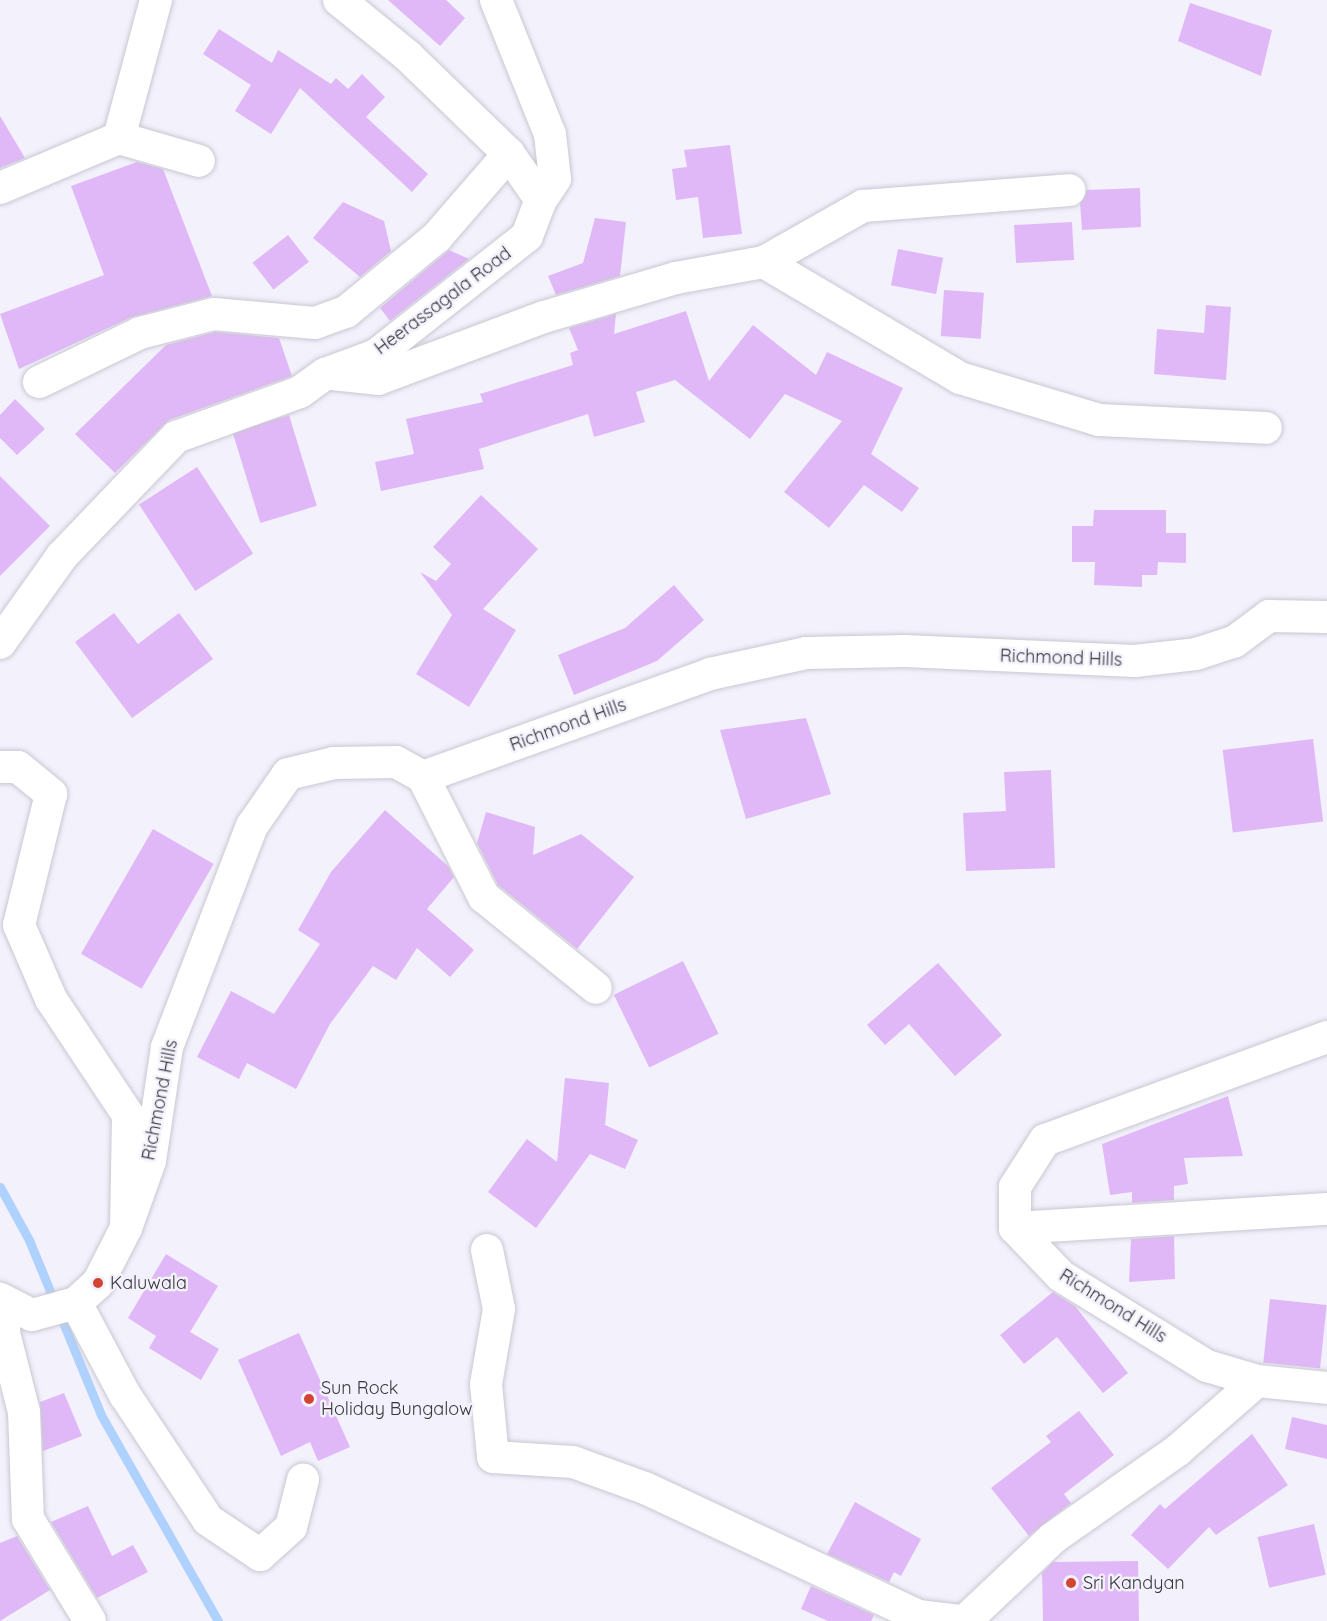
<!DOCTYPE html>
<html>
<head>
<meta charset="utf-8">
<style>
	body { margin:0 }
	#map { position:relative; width:1327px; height:1621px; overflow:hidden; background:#f3f1fc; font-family:Quicksand,sans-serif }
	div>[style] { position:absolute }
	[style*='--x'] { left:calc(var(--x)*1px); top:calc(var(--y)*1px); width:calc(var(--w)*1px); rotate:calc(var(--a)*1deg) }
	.stream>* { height:9px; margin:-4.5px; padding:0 4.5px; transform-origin:4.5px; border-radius:4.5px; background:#aed1fd }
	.building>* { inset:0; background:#e0b8f7; transform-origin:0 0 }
	.roads { filter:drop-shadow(0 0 2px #c9c7d2) drop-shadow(0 0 2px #c9c7d2) }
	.minor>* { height:32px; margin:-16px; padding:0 16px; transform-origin:16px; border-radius:16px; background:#fff }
	.dots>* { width:16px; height:16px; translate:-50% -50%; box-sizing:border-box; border:3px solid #f3f1fc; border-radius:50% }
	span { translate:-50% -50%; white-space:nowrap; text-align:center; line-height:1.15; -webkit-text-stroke:5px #f3f1fc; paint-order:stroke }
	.street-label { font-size:18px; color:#37363a }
	.poi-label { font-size:18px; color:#37363a }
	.left { translate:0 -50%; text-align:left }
</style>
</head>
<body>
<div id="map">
	<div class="stream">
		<i style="--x:0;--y:1187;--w:60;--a:61.3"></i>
		<i style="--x:29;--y:1240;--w:189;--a:67.6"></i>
		<i style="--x:101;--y:1415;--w:237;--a:60.4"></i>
	</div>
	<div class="building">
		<i style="clip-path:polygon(388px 0,446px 0,465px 18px,440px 46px)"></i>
		<i style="clip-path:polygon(1190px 3px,1272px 30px,1261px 76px,1178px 41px)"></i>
		<i style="clip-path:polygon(219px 29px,272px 63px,278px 50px,331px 84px,336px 78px,348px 89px,362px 74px,385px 97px,366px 117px,428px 174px,412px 192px,300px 88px,271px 134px,235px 111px,251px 85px,203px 54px)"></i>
		<i style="clip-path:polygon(0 116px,25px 158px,0 168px)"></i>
		<i style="clip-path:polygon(730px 145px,742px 234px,703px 238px,698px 197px,676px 200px,672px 169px,687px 167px,684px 150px)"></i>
		<i style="clip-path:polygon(137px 162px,163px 169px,212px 296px,132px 317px,19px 369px,0 314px,104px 275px,71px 186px)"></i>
		<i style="clip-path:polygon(1140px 188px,1141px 227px,1082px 230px,1080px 203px,1087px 190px)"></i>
		<i style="clip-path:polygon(343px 202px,384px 221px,391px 251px,360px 277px,313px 238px)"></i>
		<i style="clip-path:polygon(595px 218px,626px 222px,620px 276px,556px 295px,548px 276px,583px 263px)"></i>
		<i style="left:1072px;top:222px;width:38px;height:58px;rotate:87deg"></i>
		<i style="left:288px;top:235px;width:34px;height:45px;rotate:52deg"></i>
		<i style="left:898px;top:249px;width:46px;height:37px;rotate:11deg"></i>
		<i style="clip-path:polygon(449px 250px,469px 259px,390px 321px,380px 308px)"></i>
		<i style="left:944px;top:290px;width:40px;height:46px;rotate:4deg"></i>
		<i style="clip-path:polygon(1206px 305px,1231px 307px,1226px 380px,1154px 374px,1157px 329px,1204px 333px)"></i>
		<i style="clip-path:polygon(686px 311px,709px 381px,753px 325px,816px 375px,827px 352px,903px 388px,871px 454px,919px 488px,902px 512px,864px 485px,829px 528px,784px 492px,842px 421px,785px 394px,750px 439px,675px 380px,636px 392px,645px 422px,594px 437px,588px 414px,479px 449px,484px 469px,381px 491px,375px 462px,414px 454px,406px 419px,483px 402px,480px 394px,573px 365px,570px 353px,578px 350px,569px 328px,616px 314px,614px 334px)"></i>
		<i style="clip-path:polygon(215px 332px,279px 338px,292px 376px,169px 420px,115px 473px,75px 434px,166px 345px)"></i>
		<i style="clip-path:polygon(15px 399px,45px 429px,17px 455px,0 438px,0 415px)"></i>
		<i style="left:289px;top:415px;width:95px;height:59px;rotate:73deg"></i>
		<i style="left:197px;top:467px;width:103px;height:69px;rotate:57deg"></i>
		<i style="clip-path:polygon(0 476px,50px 526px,0 576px)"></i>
		<i style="clip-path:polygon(481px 495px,538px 549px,483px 609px,516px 630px,469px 707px,416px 674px,452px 615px,420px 572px,436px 581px,451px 564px,433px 547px)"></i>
		<i style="clip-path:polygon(1094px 510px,1166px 510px,1166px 533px,1186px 533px,1186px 563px,1158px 562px,1157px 575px,1142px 575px,1142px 587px,1094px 585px,1095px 562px,1072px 562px,1072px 526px,1093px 526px)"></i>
		<i style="clip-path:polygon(674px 585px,704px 620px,657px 661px,574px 695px,558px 655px,625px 628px)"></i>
		<i style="clip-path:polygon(114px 613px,138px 644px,179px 613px,213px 659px,132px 718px,75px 642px)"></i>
		<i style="clip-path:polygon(806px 718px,831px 794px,746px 819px,720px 730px)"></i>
		<i style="left:1313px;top:739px;width:83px;height:91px;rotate:83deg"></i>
		<i style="clip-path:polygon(1051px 770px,1055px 868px,966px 871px,963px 813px,1006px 811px,1004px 772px)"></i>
		<i style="clip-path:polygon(385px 810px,448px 866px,454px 877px,427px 909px,474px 950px,450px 977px,417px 948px,396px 980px,373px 966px,330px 1024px,296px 1089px,247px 1063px,239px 1079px,197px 1057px,231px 991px,274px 1014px,320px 944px,298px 930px,331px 872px)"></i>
		<i style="clip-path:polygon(486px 812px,535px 827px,533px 855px,581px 834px,634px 877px,577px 949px,498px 885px,477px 843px)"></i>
		<i style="left:153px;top:829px;width:70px;height:144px;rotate:30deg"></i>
		<i style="left:683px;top:961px;width:81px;height:77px;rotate:64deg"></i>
		<i style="clip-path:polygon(938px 963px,1002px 1035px,955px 1076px,909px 1024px,885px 1045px,867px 1025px)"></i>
		<i style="clip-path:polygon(565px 1078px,609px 1083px,605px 1125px,638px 1140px,625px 1169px,590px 1154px,536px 1228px,488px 1192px,527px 1139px,557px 1162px)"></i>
		<i style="clip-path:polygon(1228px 1096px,1243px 1156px,1184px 1158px,1188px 1184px,1174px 1186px,1174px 1200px,1132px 1203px,1132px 1192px,1110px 1195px,1102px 1144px)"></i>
		<i style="clip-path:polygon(1174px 1236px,1175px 1279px,1129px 1282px,1131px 1239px)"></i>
		<i style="clip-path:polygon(166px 1254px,218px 1286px,190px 1332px,219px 1349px,201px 1380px,149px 1348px,156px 1336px,128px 1318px)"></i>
		<i style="clip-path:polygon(1053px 1292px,1075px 1306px,1128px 1373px,1103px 1393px,1057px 1337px,1024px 1364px,1000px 1335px)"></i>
		<i style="left:1270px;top:1299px;width:57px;height:64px;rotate:6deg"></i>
		<i style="clip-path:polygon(299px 1333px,350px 1447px,318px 1461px,310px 1442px,281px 1456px,238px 1360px)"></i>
		<i style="clip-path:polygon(64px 1393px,82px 1436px,43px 1451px,40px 1402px)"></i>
		<i style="clip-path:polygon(1079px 1411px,1114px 1455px,1064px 1494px,1071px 1503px,1029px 1536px,991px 1488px,1051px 1442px,1046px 1436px)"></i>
		<i style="clip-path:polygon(1292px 1417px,1327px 1425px,1327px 1459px,1285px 1449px)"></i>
		<i style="clip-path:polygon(1252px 1434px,1288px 1485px,1216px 1535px,1209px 1527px,1168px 1569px,1131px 1535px,1160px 1504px,1165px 1509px)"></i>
		<i style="clip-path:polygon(855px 1502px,921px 1539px,901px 1576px,894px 1572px,889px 1582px,827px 1554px)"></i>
		<i style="clip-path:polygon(88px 1506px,112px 1556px,133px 1545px,148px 1572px,97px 1598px,51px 1522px)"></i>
		<i style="left:1314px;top:1524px;width:52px;height:58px;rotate:77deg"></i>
		<i style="clip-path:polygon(17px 1536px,50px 1590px,0 1621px,0 1543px)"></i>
		<i style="clip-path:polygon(1138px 1561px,1139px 1621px,1043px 1621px,1042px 1573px,1053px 1562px)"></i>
		<i style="clip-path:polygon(811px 1586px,874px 1615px,871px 1621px,828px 1621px,801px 1609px)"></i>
	</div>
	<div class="roads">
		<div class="minor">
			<i style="--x:496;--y:0;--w:144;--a:68.1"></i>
			<i style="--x:550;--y:134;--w:45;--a:83.7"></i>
			<i style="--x:555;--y:179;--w:25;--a:124"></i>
			<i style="--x:119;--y:138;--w:83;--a:16"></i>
			<i style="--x:0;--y:188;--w:129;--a:-22.8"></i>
			<i style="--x:119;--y:138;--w:143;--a:-75"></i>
			<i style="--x:764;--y:262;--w:114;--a:-29.5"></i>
			<i style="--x:863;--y:206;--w:207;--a:-4.4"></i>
			<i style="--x:332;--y:374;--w:46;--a:6.2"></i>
			<i style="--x:378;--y:379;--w:177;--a:-20.5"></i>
			<i style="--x:544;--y:317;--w:138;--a:-16.5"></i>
			<i style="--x:676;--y:278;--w:89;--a:-10.3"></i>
			<i style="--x:764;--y:262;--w:228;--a:30.6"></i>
			<i style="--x:960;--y:378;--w:145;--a:16.8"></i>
			<i style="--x:1099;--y:420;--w:167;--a:2.7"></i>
			<i style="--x:39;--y:382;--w:112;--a:-25.9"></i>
			<i style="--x:140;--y:333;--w:76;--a:-14.4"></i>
			<i style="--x:214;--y:314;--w:101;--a:5.1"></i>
			<i style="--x:315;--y:323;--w:33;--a:-20"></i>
			<i style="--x:346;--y:312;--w:118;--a:-39.5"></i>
			<i style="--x:437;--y:237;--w:110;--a:-49.1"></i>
			<i style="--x:0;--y:643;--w:107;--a:-54.5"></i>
			<i style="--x:62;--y:556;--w:165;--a:-46.2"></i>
			<i style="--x:176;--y:437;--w:132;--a:-19.9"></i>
			<i style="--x:300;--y:392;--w:31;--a:-36"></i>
			<i style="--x:325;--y:374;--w:54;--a:-20.4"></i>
			<i style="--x:376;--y:355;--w:192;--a:-38.2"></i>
			<i style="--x:527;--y:236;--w:39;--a:-69"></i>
			<i style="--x:541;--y:200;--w:56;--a:-124.8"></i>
			<i style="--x:509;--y:154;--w:141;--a:-135.9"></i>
			<i style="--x:408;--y:56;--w:89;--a:-140.9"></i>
			<i style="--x:0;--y:767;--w:18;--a:0"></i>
			<i style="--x:18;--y:767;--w:43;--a:39.3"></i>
			<i style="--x:51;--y:794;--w:135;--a:103.7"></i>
			<i style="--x:19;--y:925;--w:81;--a:66.6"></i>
			<i style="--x:51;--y:999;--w:139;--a:56.4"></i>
			<i style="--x:128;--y:1115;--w:113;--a:91"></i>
			<i style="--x:126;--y:1228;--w:62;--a:117"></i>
			<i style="--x:98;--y:1283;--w:30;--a:138"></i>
			<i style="--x:76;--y:1303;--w:46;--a:164.7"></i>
			<i style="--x:32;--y:1315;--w:36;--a:-153"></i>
			<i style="--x:423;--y:777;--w:135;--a:63.1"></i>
			<i style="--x:484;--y:897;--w:144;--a:39.1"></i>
			<i style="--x:1327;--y:1037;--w:300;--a:159.9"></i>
			<i style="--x:1045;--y:1140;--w:56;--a:122.6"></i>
			<i style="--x:1015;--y:1187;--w:41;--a:90"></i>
			<i style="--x:1015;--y:1228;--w:66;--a:46.2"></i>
			<i style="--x:1061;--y:1276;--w:172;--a:31.7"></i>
			<i style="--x:1207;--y:1366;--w:52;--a:16.7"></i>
			<i style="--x:1257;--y:1381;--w:70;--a:5.7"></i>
			<i style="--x:126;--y:1228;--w:71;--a:-70.3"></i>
			<i style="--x:150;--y:1161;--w:115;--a:-81.5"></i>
			<i style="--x:167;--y:1047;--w:237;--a:-69"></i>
			<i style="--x:252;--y:826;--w:63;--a:-55.3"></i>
			<i style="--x:288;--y:774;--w:47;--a:-13.4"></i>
			<i style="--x:334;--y:763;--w:62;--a:-0.9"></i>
			<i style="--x:396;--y:762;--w:31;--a:29"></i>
			<i style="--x:423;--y:777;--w:305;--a:-19.7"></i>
			<i style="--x:710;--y:674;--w:98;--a:-12.3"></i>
			<i style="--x:806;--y:653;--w:98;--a:-1.2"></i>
			<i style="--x:904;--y:651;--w:231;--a:2.5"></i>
			<i style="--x:1135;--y:661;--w:61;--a:-6.5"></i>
			<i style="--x:1196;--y:654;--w:40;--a:-18"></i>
			<i style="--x:1234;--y:642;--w:44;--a:-36.6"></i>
			<i style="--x:1269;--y:616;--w:58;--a:1"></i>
			<i style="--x:1015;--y:1228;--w:313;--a:-3.5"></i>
			<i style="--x:487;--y:1250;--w:60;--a:78.5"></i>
			<i style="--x:499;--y:1309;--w:76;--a:99.8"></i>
			<i style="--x:486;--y:1384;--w:73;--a:84.5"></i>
			<i style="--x:493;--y:1457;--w:80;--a:3.6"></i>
			<i style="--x:573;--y:1462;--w:77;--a:19.9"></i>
			<i style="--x:645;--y:1488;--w:302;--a:25.1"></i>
			<i style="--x:918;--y:1616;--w:42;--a:6.8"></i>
			<i style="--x:6;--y:1303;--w:30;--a:94"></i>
			<i style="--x:4;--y:1333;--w:81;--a:75.8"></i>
			<i style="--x:24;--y:1412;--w:107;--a:87.9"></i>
			<i style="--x:28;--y:1519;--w:119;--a:58.7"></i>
			<i style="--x:76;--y:1303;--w:104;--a:62"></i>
			<i style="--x:125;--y:1395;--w:150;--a:56.4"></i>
			<i style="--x:208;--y:1520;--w:63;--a:33.9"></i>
			<i style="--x:260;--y:1555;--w:42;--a:-42.1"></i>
			<i style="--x:291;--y:1527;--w:49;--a:-75.7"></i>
			<i style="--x:965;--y:1621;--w:121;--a:-43.3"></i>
			<i style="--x:1053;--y:1538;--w:153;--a:-35.1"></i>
			<i style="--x:1178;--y:1450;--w:105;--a:-41.1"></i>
		</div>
	</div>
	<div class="dots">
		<i style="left:98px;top:1283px;background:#d24533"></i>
		<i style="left:309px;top:1399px;background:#d24533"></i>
		<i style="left:1071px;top:1583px;background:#d24533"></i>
	</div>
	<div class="street-label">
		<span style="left:443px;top:301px;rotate:-37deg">Heerassagala Road</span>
		<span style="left:1061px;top:658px;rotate:2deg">Richmond Hills</span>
		<span style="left:568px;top:725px;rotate:-20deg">Richmond Hills</span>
		<span style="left:160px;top:1100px;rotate:-79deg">Richmond Hills</span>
		<span style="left:1113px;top:1306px;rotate:32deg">Richmond Hills</span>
	</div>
	<div class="poi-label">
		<span class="left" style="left:110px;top:1283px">Kaluwala</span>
		<span class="left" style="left:321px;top:1399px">Sun Rock<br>Holiday Bungalow</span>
		<span class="left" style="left:1083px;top:1583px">Sri Kandyan</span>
	</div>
</div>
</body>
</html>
